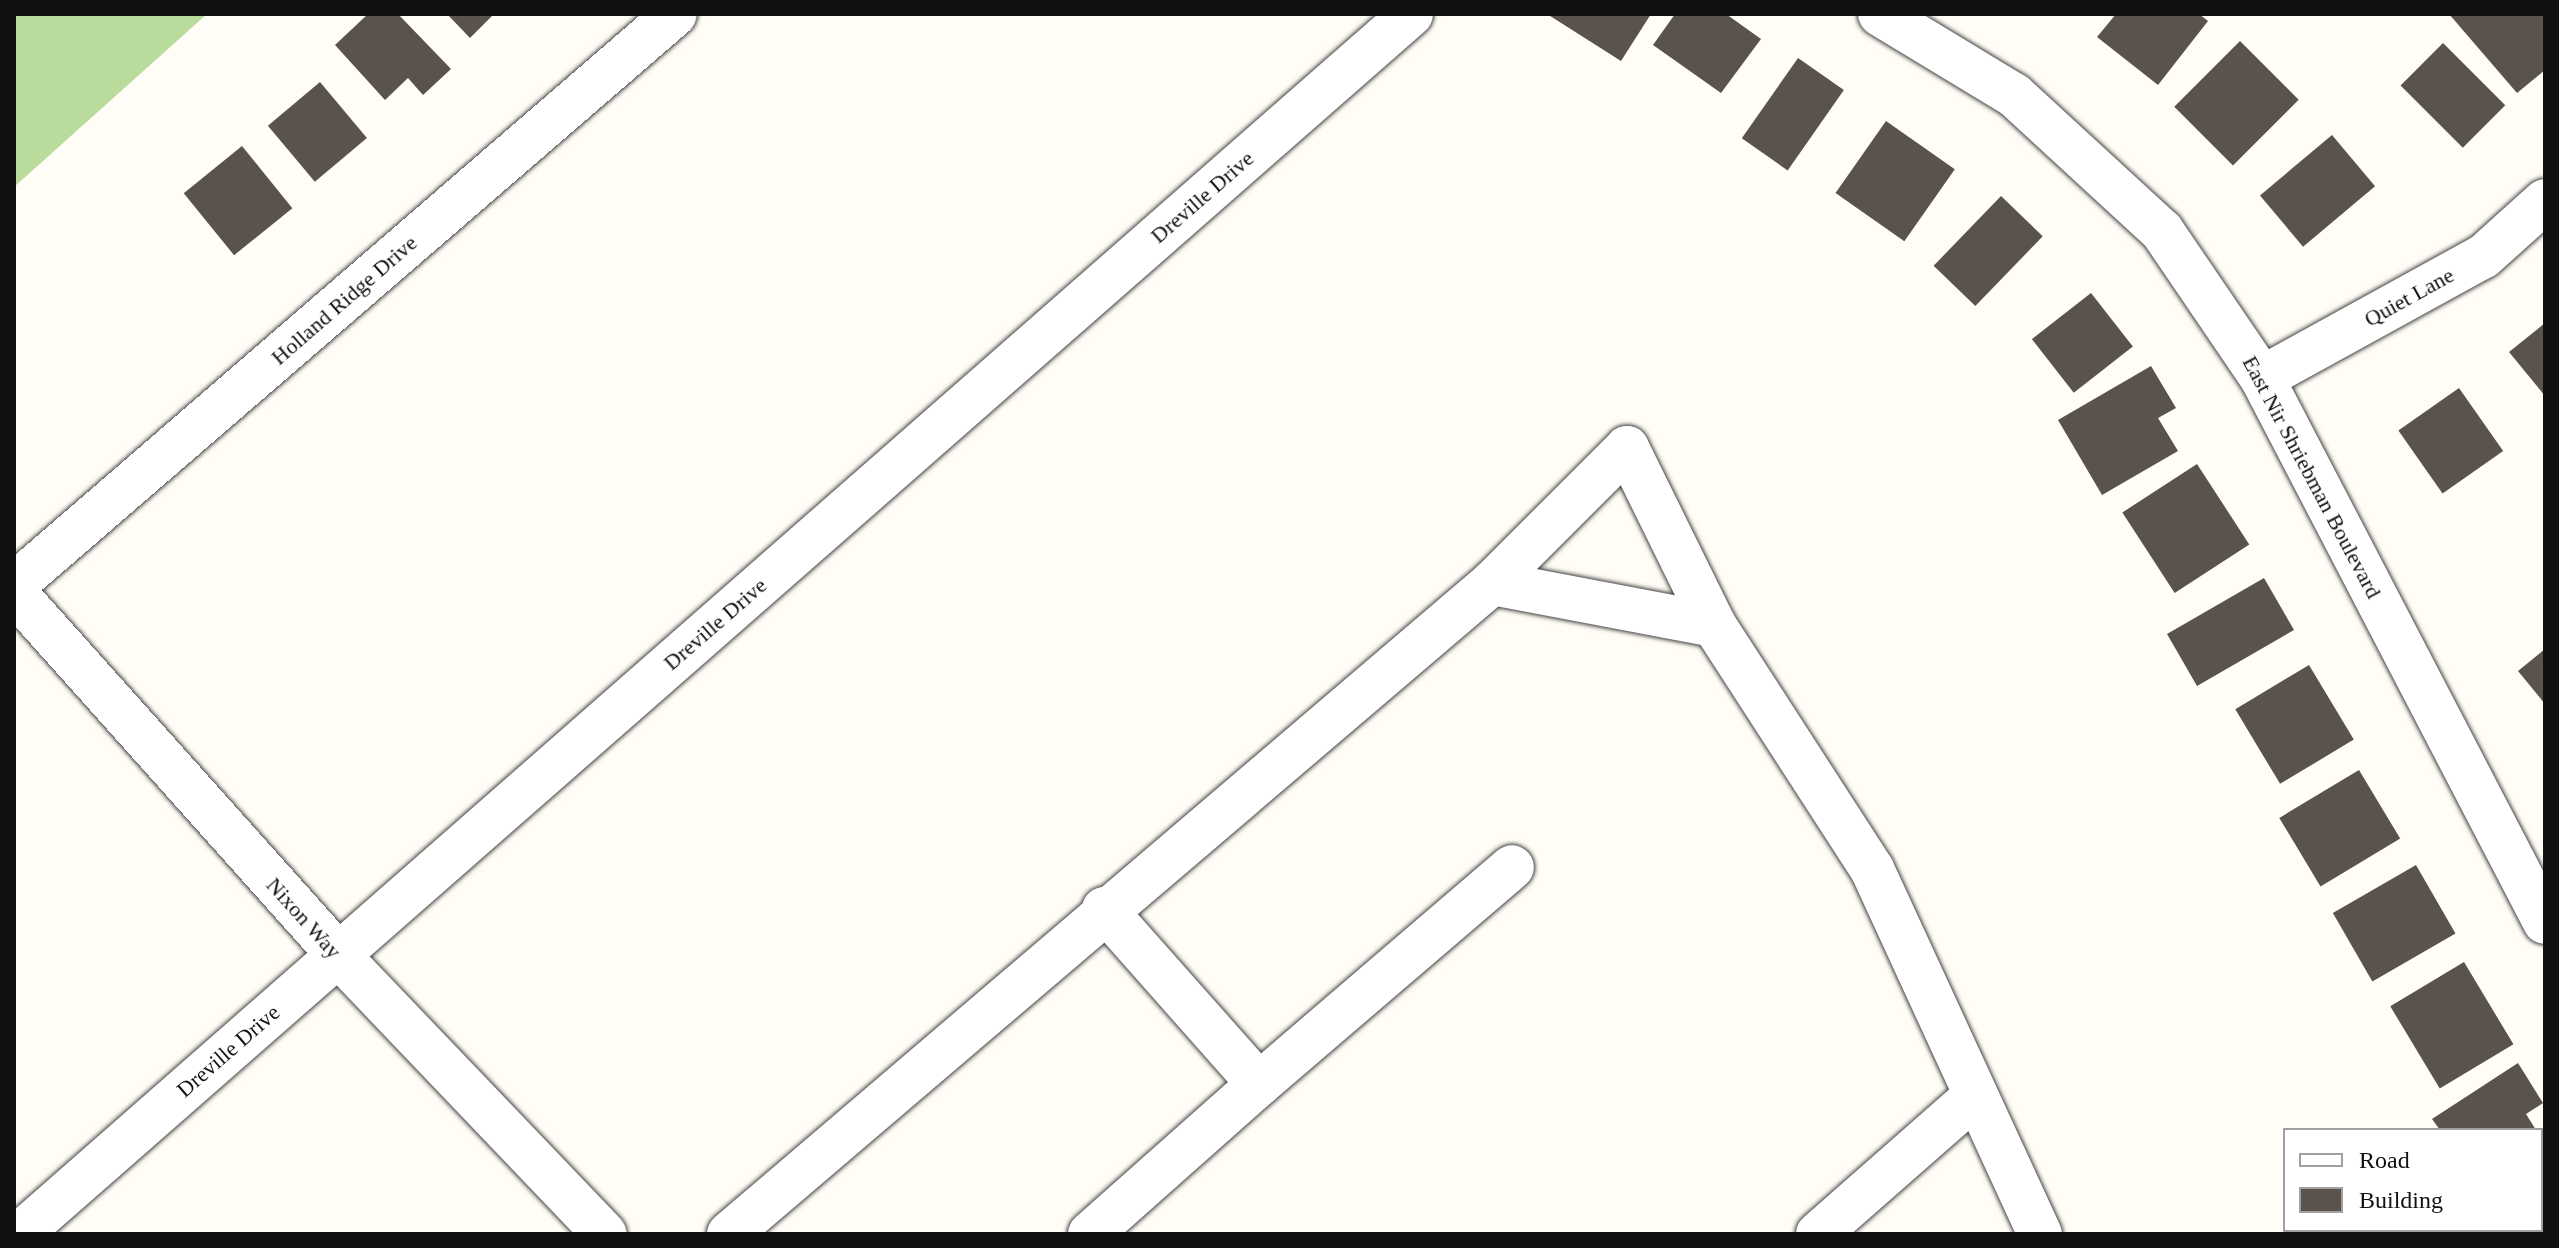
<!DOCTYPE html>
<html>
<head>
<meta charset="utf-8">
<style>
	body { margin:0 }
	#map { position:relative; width:2559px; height:1248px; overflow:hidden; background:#fffdf5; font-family:Georgia,serif }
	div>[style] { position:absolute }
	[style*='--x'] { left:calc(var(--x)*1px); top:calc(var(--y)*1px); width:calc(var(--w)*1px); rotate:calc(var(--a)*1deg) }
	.forest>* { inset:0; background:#b9dc9c }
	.building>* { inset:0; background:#5a524d; transform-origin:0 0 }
	.roads { filter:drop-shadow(0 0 2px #444) drop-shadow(0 0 2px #444) }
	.minor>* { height:44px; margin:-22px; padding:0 22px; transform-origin:22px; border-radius:22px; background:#fff }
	span { translate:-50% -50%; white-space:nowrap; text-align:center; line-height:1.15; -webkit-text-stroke:8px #fff; paint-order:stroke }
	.street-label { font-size:22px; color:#111 }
	.frame { position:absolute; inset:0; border:16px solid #111; pointer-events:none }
	.legend { position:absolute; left:2283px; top:1128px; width:260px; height:104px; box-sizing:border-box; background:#fff; border:2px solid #a0a0a0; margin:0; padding:10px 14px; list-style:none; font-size:24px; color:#111 }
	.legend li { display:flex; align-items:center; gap:16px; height:40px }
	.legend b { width:40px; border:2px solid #a0a0a0 }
</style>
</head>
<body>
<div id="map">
	<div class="forest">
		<i style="clip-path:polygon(14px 14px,207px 14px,14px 187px)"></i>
	</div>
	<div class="building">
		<i style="clip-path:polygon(368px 14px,398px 14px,451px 69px,423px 95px,408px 78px,385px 100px,335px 45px)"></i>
		<i style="clip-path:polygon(447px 14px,494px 14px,470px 38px)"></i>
		<i style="clip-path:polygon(1547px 14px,1651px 14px,1621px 61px)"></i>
		<i style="clip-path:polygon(1675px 14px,1726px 14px,1761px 39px,1721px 93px,1653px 45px)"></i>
		<i style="clip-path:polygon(2116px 14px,2199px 14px,2208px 21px,2158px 85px,2097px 37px)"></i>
		<i style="clip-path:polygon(2449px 14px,2545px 14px,2545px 70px,2517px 93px)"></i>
		<i style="left:2240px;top:41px;width:83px;height:93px;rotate:45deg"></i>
		<i style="left:2443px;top:43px;width:88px;height:60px;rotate:45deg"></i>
		<i style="left:1798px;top:58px;width:56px;height:98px;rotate:35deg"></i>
		<i style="left:320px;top:82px;width:73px;height:68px;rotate:50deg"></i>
		<i style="left:1886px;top:121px;width:84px;height:88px;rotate:35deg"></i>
		<i style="left:2332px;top:135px;width:67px;height:94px;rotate:50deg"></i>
		<i style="left:242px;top:146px;width:80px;height:75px;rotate:51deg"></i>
		<i style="left:2001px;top:196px;width:58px;height:97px;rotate:44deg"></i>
		<i style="left:2091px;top:293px;width:68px;height:75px;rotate:52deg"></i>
		<i style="clip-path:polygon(2545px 323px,2545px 396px,2509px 352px)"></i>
		<i style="clip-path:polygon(2151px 366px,2176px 408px,2158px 418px,2178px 451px,2102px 495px,2058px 420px)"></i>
		<i style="left:2459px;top:388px;width:77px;height:74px;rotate:55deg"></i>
		<i style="left:2197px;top:464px;width:96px;height:89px;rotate:57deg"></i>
		<i style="left:2264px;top:578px;width:60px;height:112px;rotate:60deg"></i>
		<i style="clip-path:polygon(2545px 649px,2545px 704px,2518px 671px)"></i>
		<i style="left:2309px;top:665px;width:87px;height:86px;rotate:59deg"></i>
		<i style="left:2359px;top:770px;width:80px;height:93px;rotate:59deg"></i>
		<i style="left:2416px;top:865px;width:79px;height:96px;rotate:60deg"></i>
		<i style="left:2464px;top:962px;width:96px;height:86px;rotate:59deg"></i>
		<i style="clip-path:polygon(2518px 1063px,2543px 1103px,2526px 1114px,2536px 1130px,2440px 1130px,2432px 1119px)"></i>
		<i style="clip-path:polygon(2545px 1215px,2545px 1234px,2486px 1234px,2541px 1230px)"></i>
	</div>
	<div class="roads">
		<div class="minor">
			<i style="--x:1880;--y:14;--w:157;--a:31.2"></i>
			<i style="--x:2014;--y:95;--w:201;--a:42.6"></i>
			<i style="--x:2162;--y:231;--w:178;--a:55.8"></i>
			<i style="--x:2262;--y:378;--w:613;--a:62.52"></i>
			<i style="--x:2262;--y:378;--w:253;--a:-28.8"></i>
			<i style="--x:2484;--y:256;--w:82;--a:-42"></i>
			<i style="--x:1492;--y:583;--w:226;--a:10.7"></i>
			<i style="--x:14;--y:585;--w:873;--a:-40.82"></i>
			<i style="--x:14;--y:592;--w:487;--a:48.2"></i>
			<i style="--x:338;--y:955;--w:386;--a:46.3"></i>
			<i style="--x:1104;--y:909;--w:234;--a:48.5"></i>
			<i style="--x:1259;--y:1084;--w:333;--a:-40.6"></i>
			<i style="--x:20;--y:1234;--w:1850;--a:-41.25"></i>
			<i style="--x:729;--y:1234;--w:1003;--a:-40.47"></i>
			<i style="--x:1492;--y:583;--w:191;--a:-45"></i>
			<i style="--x:1627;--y:448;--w:197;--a:63.8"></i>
			<i style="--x:1714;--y:625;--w:291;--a:57.1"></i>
			<i style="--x:1872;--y:869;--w:402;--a:65.3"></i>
			<i style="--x:1090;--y:1234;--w:226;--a:-41.6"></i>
			<i style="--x:1818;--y:1234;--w:210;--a:-41.3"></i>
		</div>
	</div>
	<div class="street-label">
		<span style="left:1202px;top:197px;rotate:-41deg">Dreville Drive</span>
		<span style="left:2409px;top:297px;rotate:-29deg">Quiet Lane</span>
		<span style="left:344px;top:300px;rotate:-41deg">Holland Ridge Drive</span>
		<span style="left:2312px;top:477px;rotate:62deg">East Nir Shriebman Boulevard</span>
		<span style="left:715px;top:624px;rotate:-41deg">Dreville Drive</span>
		<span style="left:304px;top:918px;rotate:48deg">Nixon Way</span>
		<span style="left:228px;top:1051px;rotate:-41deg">Dreville Drive</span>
	</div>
	<div class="frame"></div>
	<ul class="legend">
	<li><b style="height:10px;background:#fff"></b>Road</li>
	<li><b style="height:22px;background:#5a524d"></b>Building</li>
	</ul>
</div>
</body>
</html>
